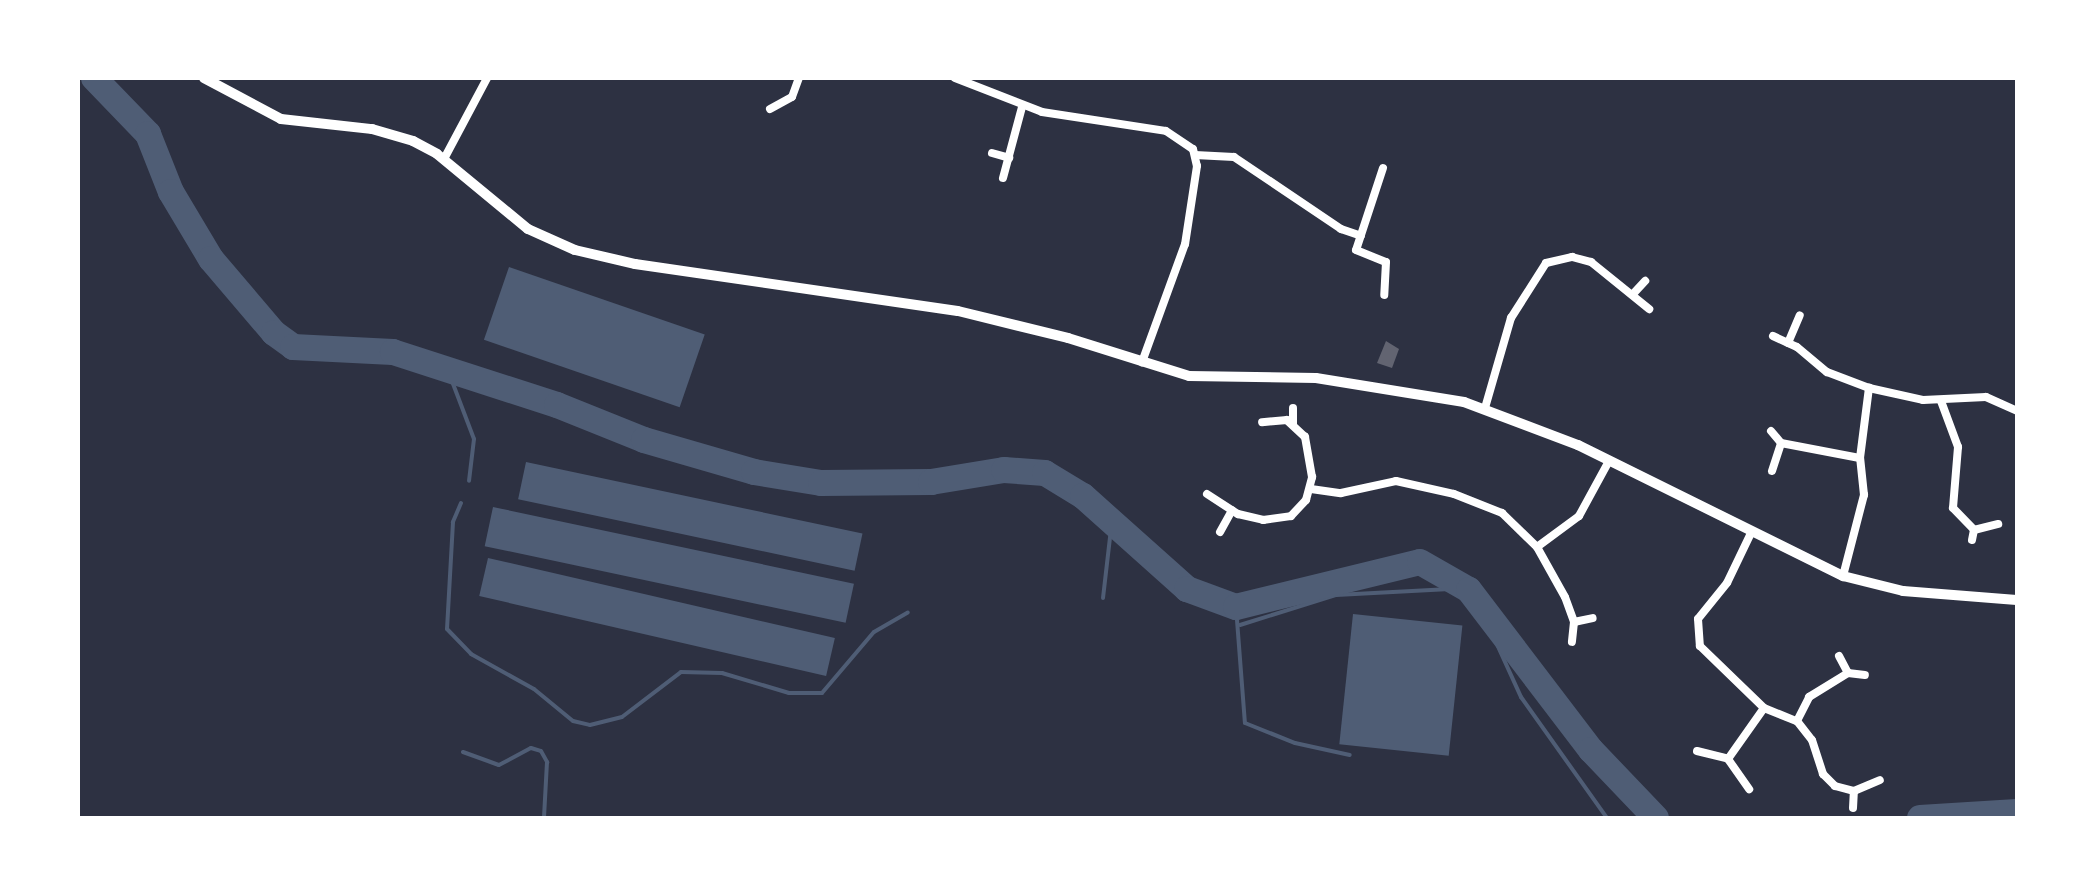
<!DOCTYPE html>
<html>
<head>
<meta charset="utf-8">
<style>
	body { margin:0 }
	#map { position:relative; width:2095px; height:896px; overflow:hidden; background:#2d3142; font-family:"DM Sans",sans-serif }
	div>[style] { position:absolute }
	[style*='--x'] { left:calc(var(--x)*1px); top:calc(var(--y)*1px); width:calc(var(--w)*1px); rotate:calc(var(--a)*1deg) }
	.water>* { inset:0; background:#4f5d75; transform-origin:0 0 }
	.stream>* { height:4px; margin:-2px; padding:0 2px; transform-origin:2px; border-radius:2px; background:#4f5d75 }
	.river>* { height:26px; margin:-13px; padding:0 13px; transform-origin:13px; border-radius:13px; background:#4f5d75 }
	.building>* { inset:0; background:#626471 }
	.minor>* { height:8px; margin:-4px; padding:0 4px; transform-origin:4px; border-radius:4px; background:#fff }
	.tertiary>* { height:10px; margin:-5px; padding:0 5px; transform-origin:5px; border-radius:5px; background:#fff }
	span { translate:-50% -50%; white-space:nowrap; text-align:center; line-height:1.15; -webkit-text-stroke:7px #fff; paint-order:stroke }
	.frame { position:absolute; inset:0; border:80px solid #fff; pointer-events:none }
</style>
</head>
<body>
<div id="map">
	<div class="water">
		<i style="left:509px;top:267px;width:207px;height:77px;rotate:19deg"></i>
		<i style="left:526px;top:462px;width:344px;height:38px;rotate:12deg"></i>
		<i style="left:493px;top:507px;width:369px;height:40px;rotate:12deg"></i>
		<i style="left:488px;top:558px;width:356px;height:39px;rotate:13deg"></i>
		<i style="left:1353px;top:614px;width:110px;height:131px;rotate:6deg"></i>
	</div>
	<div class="stream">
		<i style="--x:447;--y:368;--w:76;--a:69.2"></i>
		<i style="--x:474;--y:439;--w:42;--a:96.8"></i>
		<i style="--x:461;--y:503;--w:21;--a:113"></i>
		<i style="--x:453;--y:522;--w:107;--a:93.2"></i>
		<i style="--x:447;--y:629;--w:35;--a:46"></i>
		<i style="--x:471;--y:654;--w:72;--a:29.1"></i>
		<i style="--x:534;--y:689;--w:50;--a:39.4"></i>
		<i style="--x:573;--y:721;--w:17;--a:13"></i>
		<i style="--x:590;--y:725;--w:33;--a:-14"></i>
		<i style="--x:622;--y:717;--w:74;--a:-37.3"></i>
		<i style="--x:681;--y:672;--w:41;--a:1.4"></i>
		<i style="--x:722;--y:673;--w:70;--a:16.6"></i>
		<i style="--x:789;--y:693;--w:33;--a:0"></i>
		<i style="--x:822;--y:693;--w:80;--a:-49.6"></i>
		<i style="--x:874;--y:632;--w:39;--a:-30"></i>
		<i style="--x:1103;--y:598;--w:79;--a:-83.4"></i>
		<i style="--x:1236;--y:607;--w:116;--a:85.6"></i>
		<i style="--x:1245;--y:723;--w:54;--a:21.8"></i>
		<i style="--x:1295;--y:743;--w:56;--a:12.3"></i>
		<i style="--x:1240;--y:625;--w:101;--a:-17.4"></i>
		<i style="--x:1336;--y:595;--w:114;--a:-3"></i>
		<i style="--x:1450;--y:589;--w:15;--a:20"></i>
		<i style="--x:1464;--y:594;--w:21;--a:39"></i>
		<i style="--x:1480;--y:607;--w:99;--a:65.5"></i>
		<i style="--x:1521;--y:697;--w:148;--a:54.6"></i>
		<i style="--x:463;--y:752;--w:38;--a:20"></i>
		<i style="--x:499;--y:765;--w:36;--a:-28"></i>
		<i style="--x:531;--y:748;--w:10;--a:17"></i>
		<i style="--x:541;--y:751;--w:13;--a:61"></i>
		<i style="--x:547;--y:762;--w:56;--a:93.1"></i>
	</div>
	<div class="river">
		<i style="--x:94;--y:78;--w:78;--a:46"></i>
		<i style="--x:148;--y:134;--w:62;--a:68.4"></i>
		<i style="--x:171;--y:192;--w:78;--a:59.2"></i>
		<i style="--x:211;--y:259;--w:97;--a:49.6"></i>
		<i style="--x:274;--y:333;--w:24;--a:36"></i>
		<i style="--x:293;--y:347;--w:100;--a:2.9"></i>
		<i style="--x:393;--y:352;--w:172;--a:17.9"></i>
		<i style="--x:557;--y:405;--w:94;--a:21.9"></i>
		<i style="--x:644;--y:440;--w:115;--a:16.2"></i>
		<i style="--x:754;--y:472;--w:68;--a:9.3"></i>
		<i style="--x:821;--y:483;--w:110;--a:-0.5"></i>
		<i style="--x:931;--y:482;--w:74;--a:-9.3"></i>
		<i style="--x:1004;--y:470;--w:41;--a:4.2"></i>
		<i style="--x:1045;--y:473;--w:44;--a:31.2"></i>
		<i style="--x:1083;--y:496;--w:140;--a:41.8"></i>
		<i style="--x:1187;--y:589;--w:52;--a:20.2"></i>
		<i style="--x:1236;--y:607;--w:189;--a:-13.7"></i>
		<i style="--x:1420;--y:562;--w:56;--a:29.7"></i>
		<i style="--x:1469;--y:590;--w:201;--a:52.7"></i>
		<i style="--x:1591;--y:750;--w:94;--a:46.3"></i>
		<i style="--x:1920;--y:818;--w:97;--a:-3.5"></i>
	</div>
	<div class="building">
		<i style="clip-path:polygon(1386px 341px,1399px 349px,1392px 368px,1377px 363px)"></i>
	</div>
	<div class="minor">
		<i style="--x:955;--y:78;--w:93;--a:21.3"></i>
		<i style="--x:1042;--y:112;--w:125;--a:8.7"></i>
		<i style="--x:1166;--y:131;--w:32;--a:34"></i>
		<i style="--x:1193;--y:149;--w:17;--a:77"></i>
		<i style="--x:1197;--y:166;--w:79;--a:98.7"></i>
		<i style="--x:1185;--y:244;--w:126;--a:110"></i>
		<i style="--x:770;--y:109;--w:25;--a:-29"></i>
		<i style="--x:792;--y:97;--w:20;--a:-70"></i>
		<i style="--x:992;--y:153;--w:18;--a:16"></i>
		<i style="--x:1195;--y:155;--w:39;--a:3"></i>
		<i style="--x:1234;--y:157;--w:129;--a:33.9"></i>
		<i style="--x:1341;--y:229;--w:21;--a:19"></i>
		<i style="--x:444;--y:159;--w:92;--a:-62"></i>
		<i style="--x:1383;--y:168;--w:86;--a:108.2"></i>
		<i style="--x:1356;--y:250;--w:32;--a:22"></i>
		<i style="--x:1386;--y:262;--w:33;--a:93"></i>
		<i style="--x:1003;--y:178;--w:73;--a:-75"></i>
		<i style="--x:1633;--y:294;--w:18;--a:-47"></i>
		<i style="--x:1773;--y:336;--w:26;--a:25"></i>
		<i style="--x:1797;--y:347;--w:39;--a:40"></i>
		<i style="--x:1827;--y:372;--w:45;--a:20.9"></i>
		<i style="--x:1869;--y:388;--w:55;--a:12.5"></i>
		<i style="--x:1923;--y:400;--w:63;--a:-2.7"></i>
		<i style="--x:1986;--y:397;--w:34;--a:24"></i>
		<i style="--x:1788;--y:343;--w:30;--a:-67"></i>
		<i style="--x:1941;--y:401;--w:49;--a:69.7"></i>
		<i style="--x:1958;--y:447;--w:61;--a:94.7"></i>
		<i style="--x:1953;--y:508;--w:30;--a:46"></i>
		<i style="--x:1293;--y:408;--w:16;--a:90"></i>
		<i style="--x:1485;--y:408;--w:94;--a:-73.9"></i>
		<i style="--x:1511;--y:318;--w:65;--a:-57.5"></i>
		<i style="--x:1546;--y:263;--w:27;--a:-13"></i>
		<i style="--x:1572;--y:257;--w:20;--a:15"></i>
		<i style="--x:1591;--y:262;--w:75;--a:39"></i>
		<i style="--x:1771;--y:431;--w:16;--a:50"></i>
		<i style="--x:1772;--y:471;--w:29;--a:-72"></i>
		<i style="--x:1781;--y:443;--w:80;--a:10.8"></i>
		<i style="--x:1311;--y:489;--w:30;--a:8"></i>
		<i style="--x:1341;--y:493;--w:56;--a:-12.3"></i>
		<i style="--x:1396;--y:481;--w:59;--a:12.6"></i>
		<i style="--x:1454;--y:494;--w:52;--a:21.6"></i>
		<i style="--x:1502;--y:513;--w:49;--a:44.2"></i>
		<i style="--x:1537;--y:547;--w:52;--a:-36.4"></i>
		<i style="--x:1579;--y:516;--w:63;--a:-61.4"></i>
		<i style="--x:1207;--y:494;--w:37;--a:33"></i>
		<i style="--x:1238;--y:514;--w:26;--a:13"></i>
		<i style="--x:1263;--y:520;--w:28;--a:-8"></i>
		<i style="--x:1291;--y:516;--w:22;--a:-47"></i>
		<i style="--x:1306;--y:500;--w:24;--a:-75"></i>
		<i style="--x:1312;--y:477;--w:41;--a:-99.9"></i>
		<i style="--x:1305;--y:437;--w:25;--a:-137"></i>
		<i style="--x:1287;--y:420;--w:25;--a:175"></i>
		<i style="--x:1220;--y:532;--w:25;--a:-61"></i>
		<i style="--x:1751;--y:533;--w:55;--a:115.6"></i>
		<i style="--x:1727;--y:583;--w:46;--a:128.9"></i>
		<i style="--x:1698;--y:619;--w:27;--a:86"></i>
		<i style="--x:1700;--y:646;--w:89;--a:44.1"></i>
		<i style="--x:1764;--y:708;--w:35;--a:22"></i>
		<i style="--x:1797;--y:721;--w:24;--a:52"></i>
		<i style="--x:1812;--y:740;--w:36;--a:72"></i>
		<i style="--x:1823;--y:774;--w:17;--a:45"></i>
		<i style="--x:1835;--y:786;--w:20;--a:15"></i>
		<i style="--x:1854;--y:791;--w:28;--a:-23"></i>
		<i style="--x:1972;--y:540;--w:10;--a:-79"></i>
		<i style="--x:1974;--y:530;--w:25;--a:-14"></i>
		<i style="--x:1537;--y:547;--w:57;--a:60.8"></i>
		<i style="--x:1565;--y:597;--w:27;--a:70"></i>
		<i style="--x:1574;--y:622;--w:20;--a:96"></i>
		<i style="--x:1843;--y:576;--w:84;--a:-75.5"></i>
		<i style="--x:1864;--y:495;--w:37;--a:-96"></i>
		<i style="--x:1860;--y:458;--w:71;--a:-82.7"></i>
		<i style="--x:1574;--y:622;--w:19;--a:-12"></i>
		<i style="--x:1839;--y:656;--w:19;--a:62"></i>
		<i style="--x:1848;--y:673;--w:17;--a:7"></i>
		<i style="--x:1797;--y:721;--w:27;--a:-63"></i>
		<i style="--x:1809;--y:697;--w:46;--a:-31.6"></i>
		<i style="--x:1697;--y:751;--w:32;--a:14"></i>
		<i style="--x:1728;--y:759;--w:37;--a:55"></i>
		<i style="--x:1728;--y:759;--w:62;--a:-54.8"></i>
		<i style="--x:1853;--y:808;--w:17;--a:-87"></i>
	</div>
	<div class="tertiary">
		<i style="--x:204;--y:78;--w:87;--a:28"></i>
		<i style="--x:281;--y:119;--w:92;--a:6.3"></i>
		<i style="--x:372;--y:129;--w:43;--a:16.3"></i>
		<i style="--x:413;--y:141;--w:27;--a:28"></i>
		<i style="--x:437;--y:154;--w:118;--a:39.5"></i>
		<i style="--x:528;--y:229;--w:51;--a:24.1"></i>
		<i style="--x:575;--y:250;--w:62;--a:13.1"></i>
		<i style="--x:635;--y:264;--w:326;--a:8.3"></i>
		<i style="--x:958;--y:311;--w:113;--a:13.8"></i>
		<i style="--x:1068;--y:338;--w:127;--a:17.4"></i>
		<i style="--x:1189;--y:376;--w:127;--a:0.9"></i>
		<i style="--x:1316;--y:378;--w:150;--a:9.2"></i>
		<i style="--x:1464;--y:402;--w:122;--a:20.7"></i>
		<i style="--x:1578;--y:445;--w:296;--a:26.3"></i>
		<i style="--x:1843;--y:576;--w:62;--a:14"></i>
		<i style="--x:1903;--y:591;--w:114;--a:4.5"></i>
	</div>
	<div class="frame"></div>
</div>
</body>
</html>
